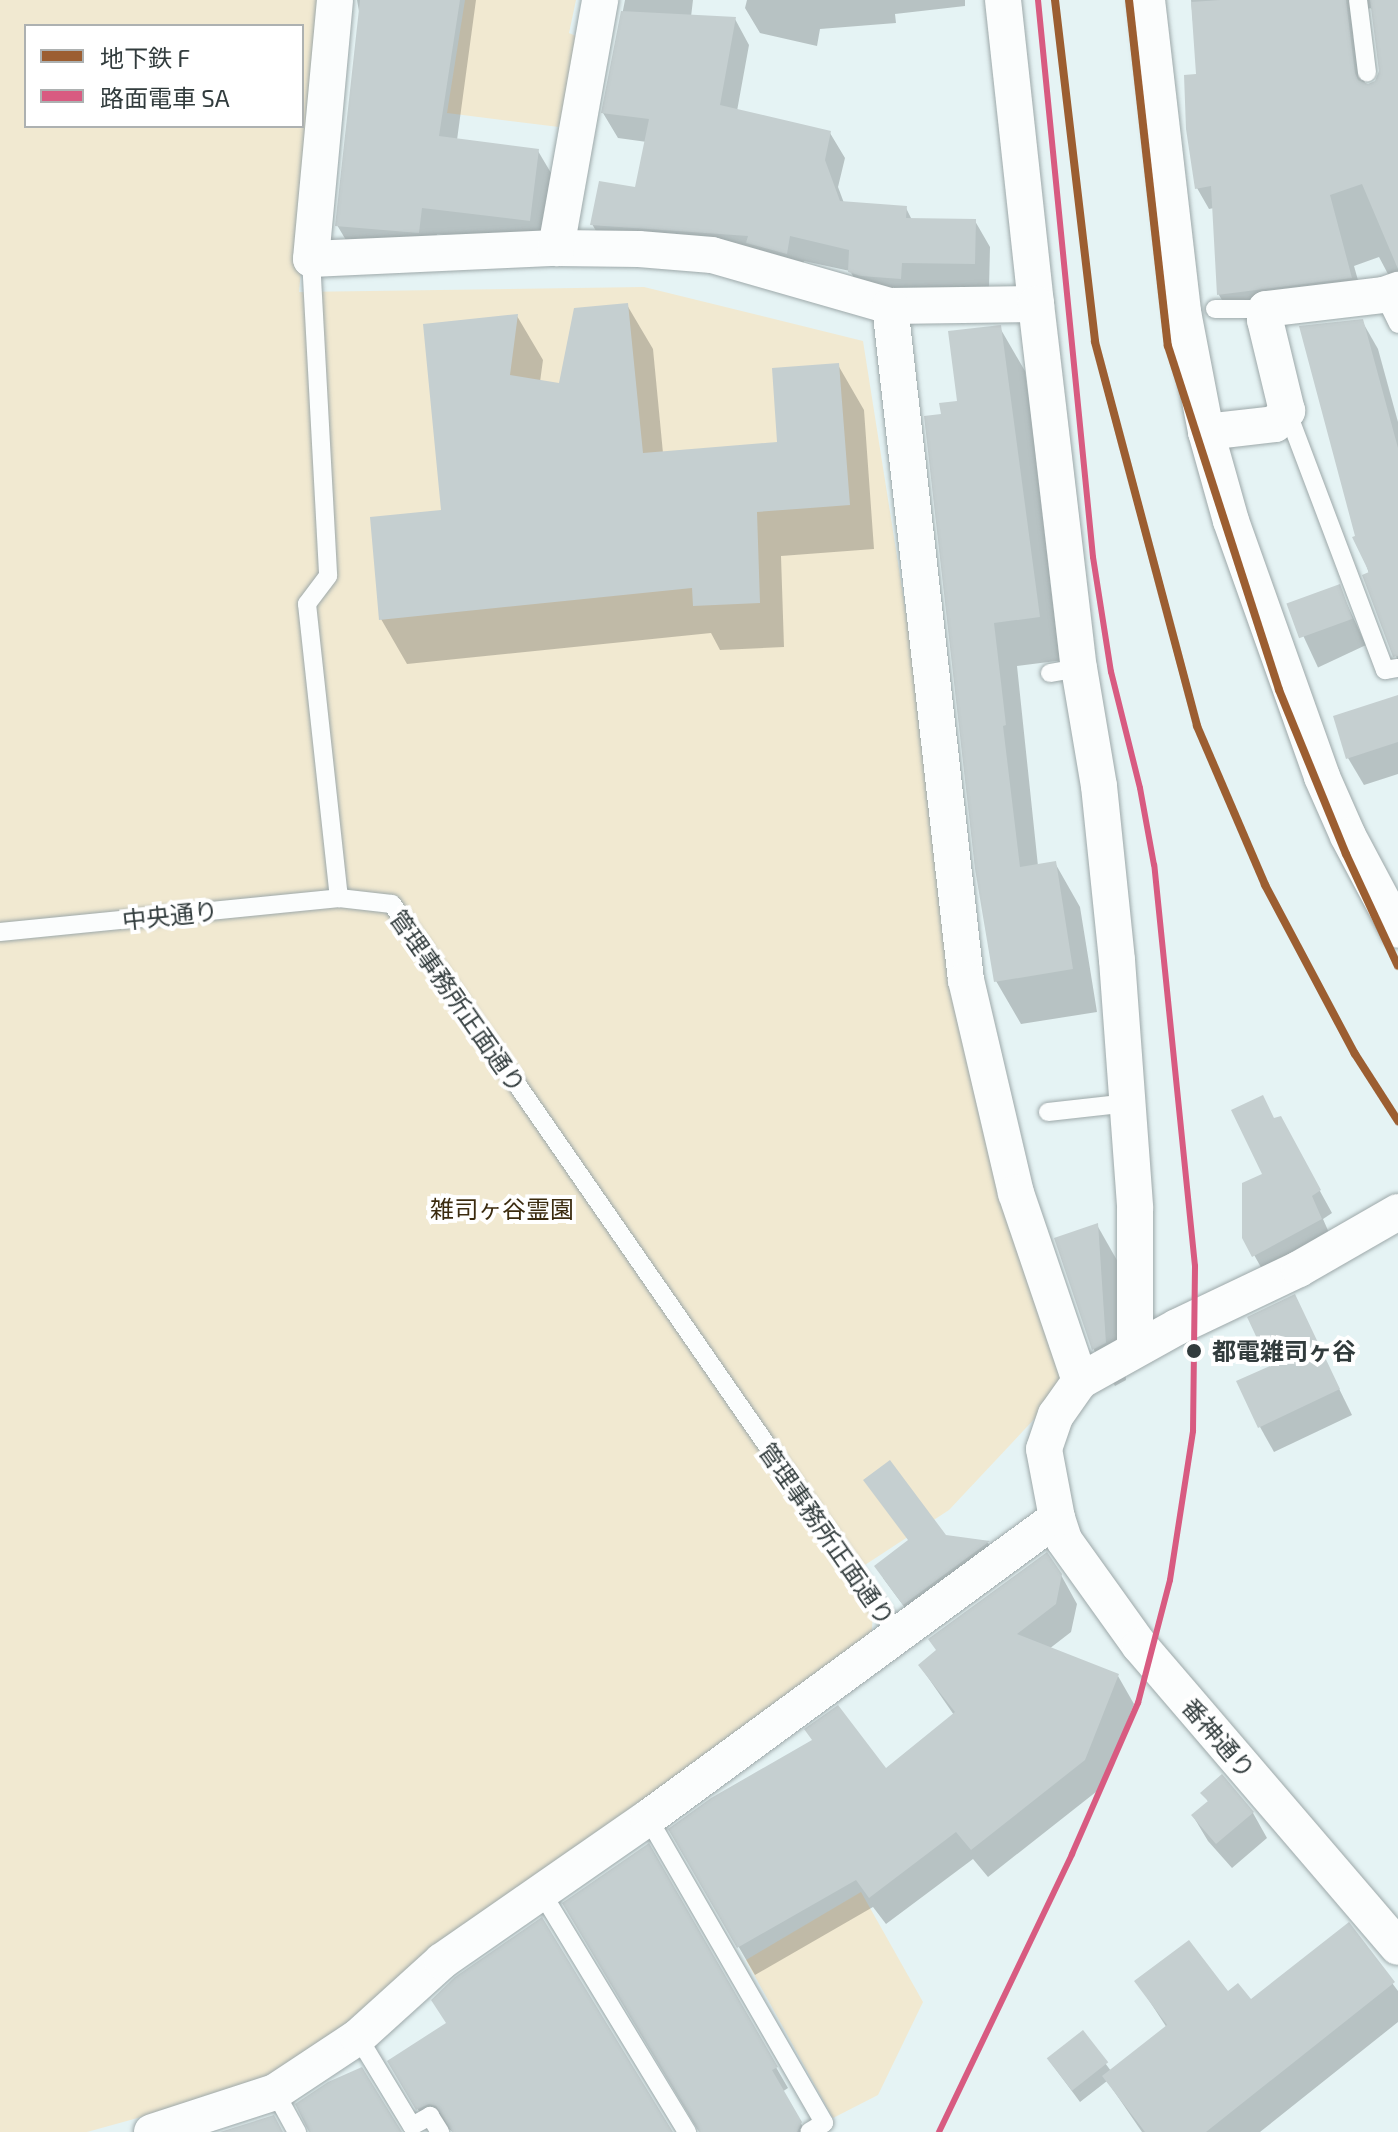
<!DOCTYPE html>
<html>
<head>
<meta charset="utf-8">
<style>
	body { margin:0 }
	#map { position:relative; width:1398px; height:2132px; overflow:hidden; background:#e5f3f4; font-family:"Exo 2","Noto Sans JP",sans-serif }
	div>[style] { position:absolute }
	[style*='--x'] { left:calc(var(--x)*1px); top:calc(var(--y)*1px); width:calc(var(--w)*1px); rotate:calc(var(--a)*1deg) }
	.green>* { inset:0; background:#f1e9d1 }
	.shadow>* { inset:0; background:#0003; transform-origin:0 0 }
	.building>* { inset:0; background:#c5cfd0; transform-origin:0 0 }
	.roads { filter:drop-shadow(0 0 2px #9da8a9) drop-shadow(0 0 2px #9da8a9) }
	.service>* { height:18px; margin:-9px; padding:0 9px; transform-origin:9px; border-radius:9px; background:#fbfdfd }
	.minor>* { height:36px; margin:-18px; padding:0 18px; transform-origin:18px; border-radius:18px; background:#fbfdfd }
	.tram-1>* { height:6px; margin:-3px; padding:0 3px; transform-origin:3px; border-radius:3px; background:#d85b81 }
	.metro-1>* { height:8px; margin:-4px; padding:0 4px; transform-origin:4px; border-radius:4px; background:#9c5e31 }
	.dots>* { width:22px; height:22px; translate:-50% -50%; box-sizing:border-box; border:4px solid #fff; border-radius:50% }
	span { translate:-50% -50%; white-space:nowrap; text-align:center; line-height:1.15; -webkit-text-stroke:8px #fff; paint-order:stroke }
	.street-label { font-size:24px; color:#323c3d }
	.park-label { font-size:24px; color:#3b2b0f }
	.stop-label { font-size:24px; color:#323c3d; font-weight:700 }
	.left { translate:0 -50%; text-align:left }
	.legend { position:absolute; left:24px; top:24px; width:280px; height:104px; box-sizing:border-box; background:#fff; border:2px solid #adb1b1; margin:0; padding:10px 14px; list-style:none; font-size:24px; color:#323c3d }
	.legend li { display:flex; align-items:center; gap:16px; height:40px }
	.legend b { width:40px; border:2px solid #adb1b1 }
</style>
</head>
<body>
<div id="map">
	<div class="green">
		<i style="clip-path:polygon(evenodd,0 0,327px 0,299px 292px,644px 287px,863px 341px,971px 1025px,1068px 1378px,1055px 1397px,949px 1510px,845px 1578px,873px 1615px,871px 1640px,356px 2023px,268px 2082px,87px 2132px,0 2132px,0 0,26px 26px,302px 26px,302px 126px,26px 126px,26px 26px)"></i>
		<i style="clip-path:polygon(465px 0,576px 0,569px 33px,578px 37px,559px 127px,447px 113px)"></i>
		<i style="clip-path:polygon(861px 1892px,923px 2002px,878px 2095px,833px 2118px,746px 1960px)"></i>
	</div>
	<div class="shadow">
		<i style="clip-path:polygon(357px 0,476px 0,457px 140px,538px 151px,554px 178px,545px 245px,437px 234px,434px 259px,353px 252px,337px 225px,360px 17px)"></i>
		<i style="clip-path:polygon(625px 0,693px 0,691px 17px,735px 19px,749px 45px,737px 111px,830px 133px,845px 158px,838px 187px,844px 203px,906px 208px,912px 220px,975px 221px,990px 247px,989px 289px,865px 297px,850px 271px,804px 261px,801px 278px,607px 250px,592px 224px,637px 190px,647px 142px,618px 138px,603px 113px)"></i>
		<i style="clip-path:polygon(747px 0,965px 0,965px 6px,895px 14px,896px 23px,820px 29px,817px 46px,760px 33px,745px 8px)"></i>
		<i style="clip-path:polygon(evenodd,1191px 0,1398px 0,1398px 293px,1379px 257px,1354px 266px,1363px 298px,1231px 315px,1219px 295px,1214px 208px,1209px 209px,1197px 188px,1198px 76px,1191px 0,1370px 8px,1373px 10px,1381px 71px,1376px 83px,1365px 85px,1357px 23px,1362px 12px,1370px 8px)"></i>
		<i style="clip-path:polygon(627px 305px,653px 349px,663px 453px,779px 444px,838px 365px,864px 410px,874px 549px,781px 556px,784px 647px,720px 650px,711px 633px,407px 664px,381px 619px,443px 512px,517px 316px,543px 360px,540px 382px,561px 385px)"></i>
		<i style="clip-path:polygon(1362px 321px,1378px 349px,1398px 422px,1398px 662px,1357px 537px)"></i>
		<i style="clip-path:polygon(1000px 328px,1025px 371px,1064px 660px,1017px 666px,1038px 866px,1055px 863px,1080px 907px,1097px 1012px,1021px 1024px,996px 981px,943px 416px,959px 403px)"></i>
		<i style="left:1339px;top:587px;width:64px;height:53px;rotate:65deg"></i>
		<i style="clip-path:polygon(1398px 697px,1398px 774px,1364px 785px,1348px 758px)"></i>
		<i style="clip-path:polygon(1275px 1120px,1292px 1140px,1332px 1213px,1323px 1219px,1333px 1242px,1267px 1278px,1244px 1237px,1264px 1175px)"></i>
		<i style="clip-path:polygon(1097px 1225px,1118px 1262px,1126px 1380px,1115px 1386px,1094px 1350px,1056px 1239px)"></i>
		<i style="clip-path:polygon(1294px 1297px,1352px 1415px,1274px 1452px,1260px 1427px,1272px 1366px)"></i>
		<i style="clip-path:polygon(945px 1537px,988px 1543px,995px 1555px,911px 1616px,883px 1578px,910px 1542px)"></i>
		<i style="clip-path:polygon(1061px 1575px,1077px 1604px,1071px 1632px,1049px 1649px,1118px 1676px,1134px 1704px,1101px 1788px,988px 1877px,973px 1859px,886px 1924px,873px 1907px,755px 1975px,671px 1830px,885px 1771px,954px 1715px,920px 1666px)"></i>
		<i style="clip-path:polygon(1203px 1793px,1253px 1813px,1267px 1838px,1232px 1868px,1208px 1841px,1193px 1816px,1209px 1803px)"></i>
		<i style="clip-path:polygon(648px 1846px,788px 2088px,782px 2092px,806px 2132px,701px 2132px)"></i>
		<i style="clip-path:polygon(1349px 1925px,1398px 1991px,1398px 2022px,1260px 2132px,1142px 2132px,1107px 2081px,1080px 2102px,1048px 2059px,1082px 2032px,1111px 2071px,1167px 2028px,1137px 1982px,1227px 1994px,1251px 2002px)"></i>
		<i style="clip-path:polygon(389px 2062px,671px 2132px,453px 2132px,442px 2124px,430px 2129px)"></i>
	</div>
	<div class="building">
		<i style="clip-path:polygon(360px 0,460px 0,439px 136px,539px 149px,530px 221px,422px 208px,419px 233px,335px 226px)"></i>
		<i style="clip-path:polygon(1220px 0,1346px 0,1355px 73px,1358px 80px,1368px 84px,1375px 81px,1379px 71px,1370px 0,1398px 0,1398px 269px,1362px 184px,1330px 195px,1352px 278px,1217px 295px,1211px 186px,1195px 189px,1186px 129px,1184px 75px,1196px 74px,1191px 2px)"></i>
		<i style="clip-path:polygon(621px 11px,736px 17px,720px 105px,831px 131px,825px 160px,840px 201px,907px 206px,906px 218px,976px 219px,975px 264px,902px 263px,901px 279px,861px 276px,848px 272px,849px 250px,790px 236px,787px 254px,746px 243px,748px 236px,590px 225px,599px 181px,635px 187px,649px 119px,601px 113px)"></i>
		<i style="clip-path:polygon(628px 303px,643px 453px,777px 442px,772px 368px,839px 363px,850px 505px,757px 512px,760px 603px,693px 606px,692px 588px,379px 620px,370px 517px,441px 510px,423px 324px,518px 314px,510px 375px,559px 383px,574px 308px)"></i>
		<i style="clip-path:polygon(1363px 319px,1398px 448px,1398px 656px,1393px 657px,1362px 575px,1369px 572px,1352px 537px,1355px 536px,1299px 326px)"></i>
		<i style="clip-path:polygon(1001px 325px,1040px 617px,994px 623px,1006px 725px,1003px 726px,1020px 867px,1056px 861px,1073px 969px,994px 982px,975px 869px,924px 416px,941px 414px,939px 403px,957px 401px,948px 331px)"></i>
		<i style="left:1340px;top:584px;width:37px;height:57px;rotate:70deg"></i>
		<i style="clip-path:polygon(1398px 695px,1398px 742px,1346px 759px,1333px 716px)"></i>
		<i style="clip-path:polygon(1263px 1095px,1274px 1118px,1281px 1116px,1321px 1190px,1312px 1196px,1322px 1219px,1252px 1257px,1242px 1238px,1242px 1183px,1262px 1174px,1231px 1110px)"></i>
		<i style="clip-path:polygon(1098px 1223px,1106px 1343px,1092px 1350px,1054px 1238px)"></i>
		<i style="clip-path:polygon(1295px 1294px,1340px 1389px,1258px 1428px,1236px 1381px,1270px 1366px,1247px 1317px)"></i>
		<i style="clip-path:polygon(890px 1460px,946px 1535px,990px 1541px,903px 1605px,874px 1566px,908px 1540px,863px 1480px)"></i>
		<i style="clip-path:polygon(1047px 1552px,1062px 1574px,1056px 1604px,1017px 1634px,1119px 1674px,1085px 1760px,971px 1850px,956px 1832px,869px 1898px,856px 1880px,737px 1948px,668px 1829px,711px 1798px,812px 1740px,804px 1729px,838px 1705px,886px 1768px,955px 1712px,918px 1665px,936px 1650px,928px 1639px)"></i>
		<i style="clip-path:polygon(1222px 1774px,1254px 1812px,1216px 1844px,1191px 1815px,1208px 1801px,1200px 1793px)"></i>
		<i style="clip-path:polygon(649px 1843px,778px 2067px,772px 2070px,802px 2122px,797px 2132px,699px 2132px,562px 1903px)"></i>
		<i style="clip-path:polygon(542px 1917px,673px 2132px,452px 2132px,436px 2106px,429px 2104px,416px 2110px,387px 2061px,446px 2023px,431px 2000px,455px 1977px)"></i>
		<i style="clip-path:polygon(1349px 1922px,1395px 1982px,1206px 2132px,1145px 2132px,1102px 2076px,1167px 2025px,1134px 1981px,1189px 1940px,1228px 1991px,1238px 1983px,1251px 1999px)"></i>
		<i style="left:1083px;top:2030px;width:41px;height:46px;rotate:52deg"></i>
		<i style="clip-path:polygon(362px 2067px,402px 2132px,309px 2132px,295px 2104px,328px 2082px)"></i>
		<i style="clip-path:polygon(274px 2115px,283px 2132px,220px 2132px)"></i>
	</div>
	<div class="roads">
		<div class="service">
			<i style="--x:1358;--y:0;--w:73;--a:82.9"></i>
			<i style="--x:311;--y:259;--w:317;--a:86.9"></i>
			<i style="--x:328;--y:576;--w:35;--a:127"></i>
			<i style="--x:307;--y:604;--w:296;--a:83.8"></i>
			<i style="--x:339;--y:898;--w:53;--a:6.5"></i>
			<i style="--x:392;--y:904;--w:887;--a:55.29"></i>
			<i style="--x:1384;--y:295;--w:32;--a:64"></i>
			<i style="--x:1215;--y:309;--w:51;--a:0"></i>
			<i style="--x:1287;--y:411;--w:277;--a:69.3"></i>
			<i style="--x:1385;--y:670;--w:13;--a:-9"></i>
			<i style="--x:1050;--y:673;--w:29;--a:-10"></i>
			<i style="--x:0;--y:932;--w:341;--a:-5.7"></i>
			<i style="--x:1048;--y:1112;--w:81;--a:-6.4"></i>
			<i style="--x:648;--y:1818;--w:352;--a:60"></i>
			<i style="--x:824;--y:2123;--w:17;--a:149"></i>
			<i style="--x:540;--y:1890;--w:283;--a:58.7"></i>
			<i style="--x:358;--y:2037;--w:104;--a:58.8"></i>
			<i style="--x:412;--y:2126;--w:21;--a:-29"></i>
			<i style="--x:430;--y:2116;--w:19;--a:58"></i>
			<i style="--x:275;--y:2092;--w:46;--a:61.2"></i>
		</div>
		<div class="minor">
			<i style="--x:335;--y:0;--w:260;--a:95.3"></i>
			<i style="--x:311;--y:259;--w:245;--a:-2.6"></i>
			<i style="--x:556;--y:248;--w:83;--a:0.7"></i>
			<i style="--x:639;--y:249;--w:73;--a:4.7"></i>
			<i style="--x:712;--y:255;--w:185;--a:16"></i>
			<i style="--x:890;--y:306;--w:146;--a:-0.8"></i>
			<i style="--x:1003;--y:0;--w:306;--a:83.8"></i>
			<i style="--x:1036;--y:304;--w:367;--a:83.3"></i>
			<i style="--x:1079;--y:668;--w:120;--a:80.4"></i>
			<i style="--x:1099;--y:786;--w:175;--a:84.1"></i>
			<i style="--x:1117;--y:960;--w:249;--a:85.8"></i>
			<i style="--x:1135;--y:1208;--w:141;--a:90"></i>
			<i style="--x:1147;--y:0;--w:314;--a:83.4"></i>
			<i style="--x:1183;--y:312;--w:122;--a:79.1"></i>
			<i style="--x:1206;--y:432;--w:92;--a:74.3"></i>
			<i style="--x:1231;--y:521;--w:272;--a:70.4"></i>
			<i style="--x:1322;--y:777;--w:64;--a:66.2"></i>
			<i style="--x:1348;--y:836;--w:106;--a:62"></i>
			<i style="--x:556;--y:248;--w:252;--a:-79.9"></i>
			<i style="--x:890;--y:306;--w:678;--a:83.57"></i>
			<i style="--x:966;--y:980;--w:219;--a:76.8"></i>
			<i style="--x:1016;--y:1193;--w:199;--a:71.2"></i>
			<i style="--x:1206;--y:432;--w:69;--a:-6.6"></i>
			<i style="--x:1275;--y:424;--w:18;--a:-47"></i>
			<i style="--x:1287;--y:411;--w:94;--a:-103.6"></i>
			<i style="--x:1265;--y:320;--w:11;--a:-85"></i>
			<i style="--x:1266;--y:309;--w:119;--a:-6.8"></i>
			<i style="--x:1384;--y:295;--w:15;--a:-20"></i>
			<i style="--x:1057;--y:1518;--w:23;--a:72"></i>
			<i style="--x:1064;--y:1540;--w:130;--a:54.4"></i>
			<i style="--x:1140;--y:1646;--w:396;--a:49.4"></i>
			<i style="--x:152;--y:2132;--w:129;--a:-18"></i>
			<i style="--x:275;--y:2092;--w:100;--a:-33.5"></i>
			<i style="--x:358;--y:2037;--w:113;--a:-42.1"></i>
			<i style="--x:442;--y:1961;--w:251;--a:-34.8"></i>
			<i style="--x:648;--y:1818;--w:507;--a:-36.26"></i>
			<i style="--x:1057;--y:1518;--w:70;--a:-100.7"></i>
			<i style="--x:1044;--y:1449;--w:36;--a:-71"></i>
			<i style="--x:1056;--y:1415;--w:42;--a:-54.8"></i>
			<i style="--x:1080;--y:1381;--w:111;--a:-29.1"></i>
			<i style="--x:1177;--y:1327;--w:135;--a:-25.4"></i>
			<i style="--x:1299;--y:1269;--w:114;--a:-29.9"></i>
		</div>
	</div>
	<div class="tram-1">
		<i style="--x:939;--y:2132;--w:308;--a:-64.4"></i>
		<i style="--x:1072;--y:1854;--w:165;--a:-66.4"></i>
		<i style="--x:1138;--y:1703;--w:127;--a:-75.4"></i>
		<i style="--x:1170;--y:1580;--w:151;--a:-81.2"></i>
		<i style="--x:1193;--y:1431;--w:165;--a:-89.3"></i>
		<i style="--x:1195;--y:1266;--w:403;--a:-95.8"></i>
		<i style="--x:1154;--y:865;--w:78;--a:-100.3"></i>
		<i style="--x:1140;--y:788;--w:120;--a:-104"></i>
		<i style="--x:1111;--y:672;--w:116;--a:-98.9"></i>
		<i style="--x:1093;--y:557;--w:560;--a:-95.64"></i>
	</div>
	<div class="metro-1">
		<i style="--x:1055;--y:0;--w:344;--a:83.3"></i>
		<i style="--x:1095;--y:342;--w:397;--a:75.1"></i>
		<i style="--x:1197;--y:726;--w:173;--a:66.8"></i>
		<i style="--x:1265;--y:885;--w:191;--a:62"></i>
		<i style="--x:1355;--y:1054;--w:80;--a:57.3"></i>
		<i style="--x:1129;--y:0;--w:348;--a:83.6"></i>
		<i style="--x:1168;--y:346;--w:361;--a:72.1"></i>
		<i style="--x:1279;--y:690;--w:177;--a:67.8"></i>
		<i style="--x:1346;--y:854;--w:123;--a:65.1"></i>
	</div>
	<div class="dots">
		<i style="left:1194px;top:1351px;background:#323c3d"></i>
	</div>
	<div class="street-label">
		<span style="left:170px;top:915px;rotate:-6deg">中央通り</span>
		<span style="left:458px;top:1001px;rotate:55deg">管理事務所正面通り</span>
		<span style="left:827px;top:1534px;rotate:55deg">管理事務所正面通り</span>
		<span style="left:1219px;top:1738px;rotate:49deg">番神通り</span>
	</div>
	<div class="park-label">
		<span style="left:502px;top:1209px">雑司ヶ谷霊園</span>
	</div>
	<div class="stop-label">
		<span class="left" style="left:1212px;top:1351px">都電雑司ヶ谷</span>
	</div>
	<ul class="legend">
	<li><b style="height:10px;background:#9c5e31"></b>地下鉄 F</li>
	<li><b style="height:10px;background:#d85b81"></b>路面電車 SA</li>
	</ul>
</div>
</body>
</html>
